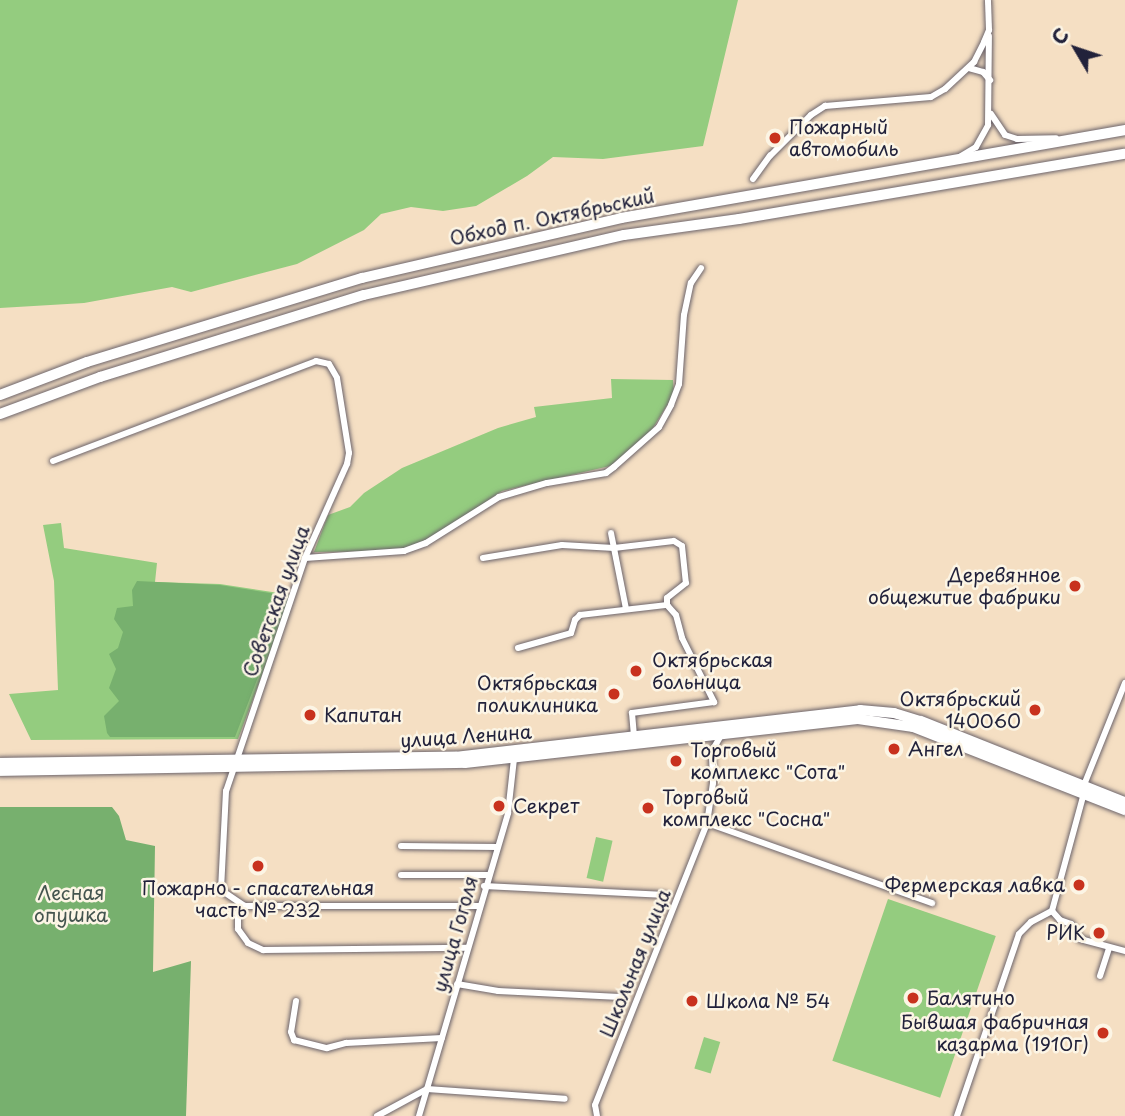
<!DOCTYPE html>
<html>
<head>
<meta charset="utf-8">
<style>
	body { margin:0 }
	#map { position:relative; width:1125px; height:1116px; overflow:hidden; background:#f5dfc3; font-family:"Playpen Sans",sans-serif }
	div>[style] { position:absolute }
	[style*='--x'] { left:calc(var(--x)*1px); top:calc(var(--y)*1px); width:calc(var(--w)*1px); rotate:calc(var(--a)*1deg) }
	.green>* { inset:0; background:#94cc7f; transform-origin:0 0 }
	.forest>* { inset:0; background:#77b06e }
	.roads { filter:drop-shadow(0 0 2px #6c646b) drop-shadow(0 0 2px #6c646b) }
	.street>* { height:6px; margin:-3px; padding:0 3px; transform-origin:3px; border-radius:3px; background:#fff }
	.primary>* { height:10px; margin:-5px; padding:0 5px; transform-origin:5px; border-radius:5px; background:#fff }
	.highway>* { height:10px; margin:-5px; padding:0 5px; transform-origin:5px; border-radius:5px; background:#fff }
	.dots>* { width:19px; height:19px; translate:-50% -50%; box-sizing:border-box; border:4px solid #fcf5e5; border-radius:50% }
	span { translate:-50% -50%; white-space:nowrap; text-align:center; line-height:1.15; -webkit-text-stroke:5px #fcf5e5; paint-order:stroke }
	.poi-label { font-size:19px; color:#22223b }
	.left { translate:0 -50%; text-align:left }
	.right { translate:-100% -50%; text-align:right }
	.street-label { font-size:19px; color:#22223b }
	.park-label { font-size:19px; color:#44554f }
	.north { position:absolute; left:1041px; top:14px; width:70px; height:70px; -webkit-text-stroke:5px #fcf5e5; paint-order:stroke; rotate:309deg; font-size:19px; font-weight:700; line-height:28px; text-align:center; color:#22223b }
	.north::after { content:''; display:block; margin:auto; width:24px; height:32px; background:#22223b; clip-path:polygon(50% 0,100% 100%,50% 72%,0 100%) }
</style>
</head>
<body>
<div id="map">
	<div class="green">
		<i style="clip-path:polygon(0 0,738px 0,703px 146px,603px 159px,553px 157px,527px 176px,476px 206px,443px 211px,411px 207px,381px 214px,364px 230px,297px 264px,191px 292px,172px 287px,84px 303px,0 308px)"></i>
		<i style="clip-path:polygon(611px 379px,673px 380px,674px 394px,648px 436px,610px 466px,502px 491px,419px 547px,402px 551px,314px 552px,328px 515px,350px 507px,364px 493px,402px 468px,498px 428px,536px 417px,534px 407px,612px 398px)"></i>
		<i style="clip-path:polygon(61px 523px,64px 548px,157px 563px,155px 582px,220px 584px,292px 595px,238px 739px,31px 740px,9px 694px,58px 690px,54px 581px,43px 525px)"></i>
		<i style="left:596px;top:837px;width:17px;height:42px;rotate:13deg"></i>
		<i style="left:888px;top:899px;width:114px;height:171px;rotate:19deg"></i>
		<i style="left:704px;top:1037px;width:17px;height:33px;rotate:17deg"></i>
	</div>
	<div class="forest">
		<i style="clip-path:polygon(137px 581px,220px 585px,289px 596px,235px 737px,110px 737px,107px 733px,104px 716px,119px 701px,109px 688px,116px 669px,109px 654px,118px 648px,123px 632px,114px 619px,117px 608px,133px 606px,132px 590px)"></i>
		<i style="clip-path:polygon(0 807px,112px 807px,119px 816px,126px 840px,155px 846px,153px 972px,191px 961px,186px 1116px,0 1116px)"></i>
	</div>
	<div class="roads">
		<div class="street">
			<i style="--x:969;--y:68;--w:15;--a:16"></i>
			<i style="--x:983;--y:72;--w:11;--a:49"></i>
			<i style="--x:991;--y:114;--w:25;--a:56"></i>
			<i style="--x:1005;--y:135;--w:13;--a:18"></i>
			<i style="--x:1017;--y:139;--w:39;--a:-1"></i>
			<i style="--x:961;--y:156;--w:17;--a:-31"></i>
			<i style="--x:976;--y:147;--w:25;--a:-61"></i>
			<i style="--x:988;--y:125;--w:89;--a:-89.4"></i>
			<i style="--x:753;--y:179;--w:29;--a:-54"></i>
			<i style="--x:770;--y:156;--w:58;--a:-45"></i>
			<i style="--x:811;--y:115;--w:17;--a:-33"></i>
			<i style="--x:825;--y:106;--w:106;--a:-4.9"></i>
			<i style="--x:931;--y:97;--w:16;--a:-30"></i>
			<i style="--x:945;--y:89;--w:40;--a:-43"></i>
			<i style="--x:974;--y:62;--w:22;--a:-63"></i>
			<i style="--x:984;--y:42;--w:13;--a:-67"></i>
			<i style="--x:989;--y:30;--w:30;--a:-92"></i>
			<i style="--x:53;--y:461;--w:281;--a:-20.8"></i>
			<i style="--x:316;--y:361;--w:13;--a:13"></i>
			<i style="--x:329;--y:364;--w:16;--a:60"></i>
			<i style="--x:337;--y:378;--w:76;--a:80.9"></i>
			<i style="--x:349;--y:453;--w:11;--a:100"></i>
			<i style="--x:347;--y:464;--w:103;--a:114.1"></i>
			<i style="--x:305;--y:558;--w:246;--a:108.7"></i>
			<i style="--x:226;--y:791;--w:99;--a:92.9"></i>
			<i style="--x:221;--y:890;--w:29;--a:34"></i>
			<i style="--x:245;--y:906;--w:234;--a:0"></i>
			<i style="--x:611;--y:533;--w:77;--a:78.8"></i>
			<i style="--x:305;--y:558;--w:99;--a:-4"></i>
			<i style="--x:404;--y:551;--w:23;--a:-20"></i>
			<i style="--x:426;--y:543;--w:86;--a:-32.2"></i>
			<i style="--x:499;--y:497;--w:50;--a:-16.3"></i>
			<i style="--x:547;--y:483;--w:60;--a:-9.6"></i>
			<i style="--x:606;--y:473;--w:10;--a:-37"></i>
			<i style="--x:614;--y:467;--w:60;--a:-41.6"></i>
			<i style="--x:659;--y:427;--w:25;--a:-61"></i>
			<i style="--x:671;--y:405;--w:22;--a:-69"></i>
			<i style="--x:679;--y:384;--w:69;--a:-85.9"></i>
			<i style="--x:684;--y:315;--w:33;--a:-78"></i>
			<i style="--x:691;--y:283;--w:18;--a:-56"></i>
			<i style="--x:483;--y:558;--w:80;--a:-9.3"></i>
			<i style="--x:562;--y:545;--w:52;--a:3.3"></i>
			<i style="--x:614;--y:548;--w:60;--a:-6.7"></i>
			<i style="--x:674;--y:541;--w:9;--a:32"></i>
			<i style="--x:682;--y:546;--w:37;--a:84"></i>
			<i style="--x:686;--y:583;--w:24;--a:142"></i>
			<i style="--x:667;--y:598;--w:7;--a:90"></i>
			<i style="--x:518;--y:648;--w:55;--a:-15.8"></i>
			<i style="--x:571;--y:633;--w:14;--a:-73"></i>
			<i style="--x:575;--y:620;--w:7;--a:-45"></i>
			<i style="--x:580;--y:615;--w:88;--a:-6.6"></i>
			<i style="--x:667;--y:605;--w:13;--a:48"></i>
			<i style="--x:676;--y:615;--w:24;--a:75"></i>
			<i style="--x:682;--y:638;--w:72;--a:63.4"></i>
			<i style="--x:714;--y:702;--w:83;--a:172.4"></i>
			<i style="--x:632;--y:713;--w:24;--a:85"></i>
			<i style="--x:1084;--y:785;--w:110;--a:-68.1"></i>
			<i style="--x:1084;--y:793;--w:122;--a:105.2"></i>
			<i style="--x:1052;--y:911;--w:12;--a:48"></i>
			<i style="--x:1060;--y:920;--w:12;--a:20"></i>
			<i style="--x:1071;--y:924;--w:17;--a:59"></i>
			<i style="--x:1080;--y:939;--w:47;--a:14.9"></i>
			<i style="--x:707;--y:823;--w:239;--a:19.6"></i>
			<i style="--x:401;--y:846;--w:96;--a:0.6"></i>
			<i style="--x:401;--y:875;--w:87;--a:0"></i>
			<i style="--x:484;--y:886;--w:182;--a:2.8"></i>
			<i style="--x:245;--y:906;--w:10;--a:135"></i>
			<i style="--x:238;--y:913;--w:16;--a:90"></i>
			<i style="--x:238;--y:929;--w:17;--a:54"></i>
			<i style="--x:248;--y:943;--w:17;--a:25"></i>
			<i style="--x:263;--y:950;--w:205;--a:-0.6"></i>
			<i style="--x:1100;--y:976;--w:28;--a:-72"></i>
			<i style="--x:457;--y:984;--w:42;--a:9.7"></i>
			<i style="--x:498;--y:991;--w:122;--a:2.8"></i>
			<i style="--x:296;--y:1001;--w:31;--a:99"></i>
			<i style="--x:291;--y:1032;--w:9;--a:69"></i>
			<i style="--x:294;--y:1040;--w:34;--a:14"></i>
			<i style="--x:327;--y:1048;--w:20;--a:-15"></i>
			<i style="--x:346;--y:1043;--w:96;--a:-3"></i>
			<i style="--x:427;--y:1089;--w:138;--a:4.1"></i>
			<i style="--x:377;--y:1116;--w:57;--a:-28.4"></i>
			<i style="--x:419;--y:1116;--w:316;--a:-73.6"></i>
			<i style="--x:508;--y:813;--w:54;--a:-83.7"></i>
			<i style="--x:597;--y:1116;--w:11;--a:-100"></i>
			<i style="--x:595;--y:1105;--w:303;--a:-68.3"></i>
			<i style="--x:707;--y:823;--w:40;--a:-81.5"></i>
			<i style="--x:713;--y:783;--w:32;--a:-92"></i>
			<i style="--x:712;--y:751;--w:20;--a:-60"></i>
			<i style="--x:957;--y:1116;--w:192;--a:-71.2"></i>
			<i style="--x:1019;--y:934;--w:17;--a:-45"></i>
			<i style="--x:1031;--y:922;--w:24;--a:-28"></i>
		</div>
		<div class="primary">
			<i style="--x:0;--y:763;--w:455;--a:-0.8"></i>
			<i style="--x:455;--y:757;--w:408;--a:-6.6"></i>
			<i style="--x:860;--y:710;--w:34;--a:5"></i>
			<i style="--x:894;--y:713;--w:28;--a:17"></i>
			<i style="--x:921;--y:721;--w:219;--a:21.7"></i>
			<i style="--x:0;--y:771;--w:465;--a:-1"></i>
			<i style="--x:465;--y:763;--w:395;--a:-6.4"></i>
			<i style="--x:858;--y:719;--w:56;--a:8.3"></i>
			<i style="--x:913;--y:727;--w:228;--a:21.4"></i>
		</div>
		<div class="highway">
			<i style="--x:0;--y:395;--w:93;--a:-20.8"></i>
			<i style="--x:87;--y:362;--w:288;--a:-17"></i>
			<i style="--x:362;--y:278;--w:266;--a:-13"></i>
			<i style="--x:621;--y:218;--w:512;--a:-9.9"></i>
			<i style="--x:0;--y:414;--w:107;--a:-20.3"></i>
			<i style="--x:100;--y:377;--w:276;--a:-17.3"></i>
			<i style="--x:364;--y:295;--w:267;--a:-13"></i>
			<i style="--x:624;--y:235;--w:116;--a:-7.9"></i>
			<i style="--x:739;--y:219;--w:391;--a:-9.6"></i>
		</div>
	</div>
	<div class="dots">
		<i style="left:775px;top:138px;background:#c8321e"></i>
		<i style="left:1075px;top:586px;background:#c8321e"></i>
		<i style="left:636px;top:671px;background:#c8321e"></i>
		<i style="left:614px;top:694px;background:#c8321e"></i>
		<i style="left:1035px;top:710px;background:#c8321e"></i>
		<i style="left:310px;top:715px;background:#c8321e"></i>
		<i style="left:894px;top:749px;background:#c8321e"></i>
		<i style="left:676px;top:761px;background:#c8321e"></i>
		<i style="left:499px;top:806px;background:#c8321e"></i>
		<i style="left:648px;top:808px;background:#c8321e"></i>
		<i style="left:258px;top:866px;background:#c8321e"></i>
		<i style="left:1079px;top:885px;background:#c8321e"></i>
		<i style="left:1099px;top:933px;background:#c8321e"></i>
		<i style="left:913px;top:998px;background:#c8321e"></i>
		<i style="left:692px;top:1001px;background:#c8321e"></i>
		<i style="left:1103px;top:1033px;background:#c8321e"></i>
	</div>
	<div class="poi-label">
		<span class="left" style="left:789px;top:138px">Пожарный<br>автомобиль</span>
		<span class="right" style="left:1061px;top:586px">Деревянное<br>общежитие фабрики</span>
		<span class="left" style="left:652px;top:671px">Октябрьская<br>больница</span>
		<span class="right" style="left:598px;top:694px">Октябрьская<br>поликлиника</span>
		<span class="right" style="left:1021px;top:710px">Октябрьский<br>140060</span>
		<span class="left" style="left:324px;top:715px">Капитан</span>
		<span class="left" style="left:908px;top:749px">Ангел</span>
		<span class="left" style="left:690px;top:761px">Торговый<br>комплекс "Сота"</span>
		<span class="left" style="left:662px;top:808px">Торговый<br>комплекс "Сосна"</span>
		<span class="left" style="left:513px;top:806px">Секрет</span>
		<span class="right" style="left:1065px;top:885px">Фермерская лавка</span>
		<span style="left:258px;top:899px">Пожарно - спасательная<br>часть № 232</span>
		<span class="right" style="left:1085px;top:933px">РИК</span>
		<span class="left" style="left:927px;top:998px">Балятино</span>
		<span class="left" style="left:706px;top:1001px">Школа № 54</span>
		<span class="right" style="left:1089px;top:1033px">Бывшая фабричная<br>казарма (1910г)</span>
	</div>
	<div class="street-label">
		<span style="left:552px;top:217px;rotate:-12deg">Обход п. Октябрьский</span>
		<span style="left:276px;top:601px;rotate:-70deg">Советская улица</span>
		<span style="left:466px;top:736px;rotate:-4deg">улица Ленина</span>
		<span style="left:455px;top:934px;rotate:-74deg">улица Гоголя</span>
		<span style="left:635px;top:963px;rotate:-68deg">Школьная улица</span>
	</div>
	<div class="park-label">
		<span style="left:71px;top:904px">Лесная<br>опушка</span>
	</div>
	<div class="north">С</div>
</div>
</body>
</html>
